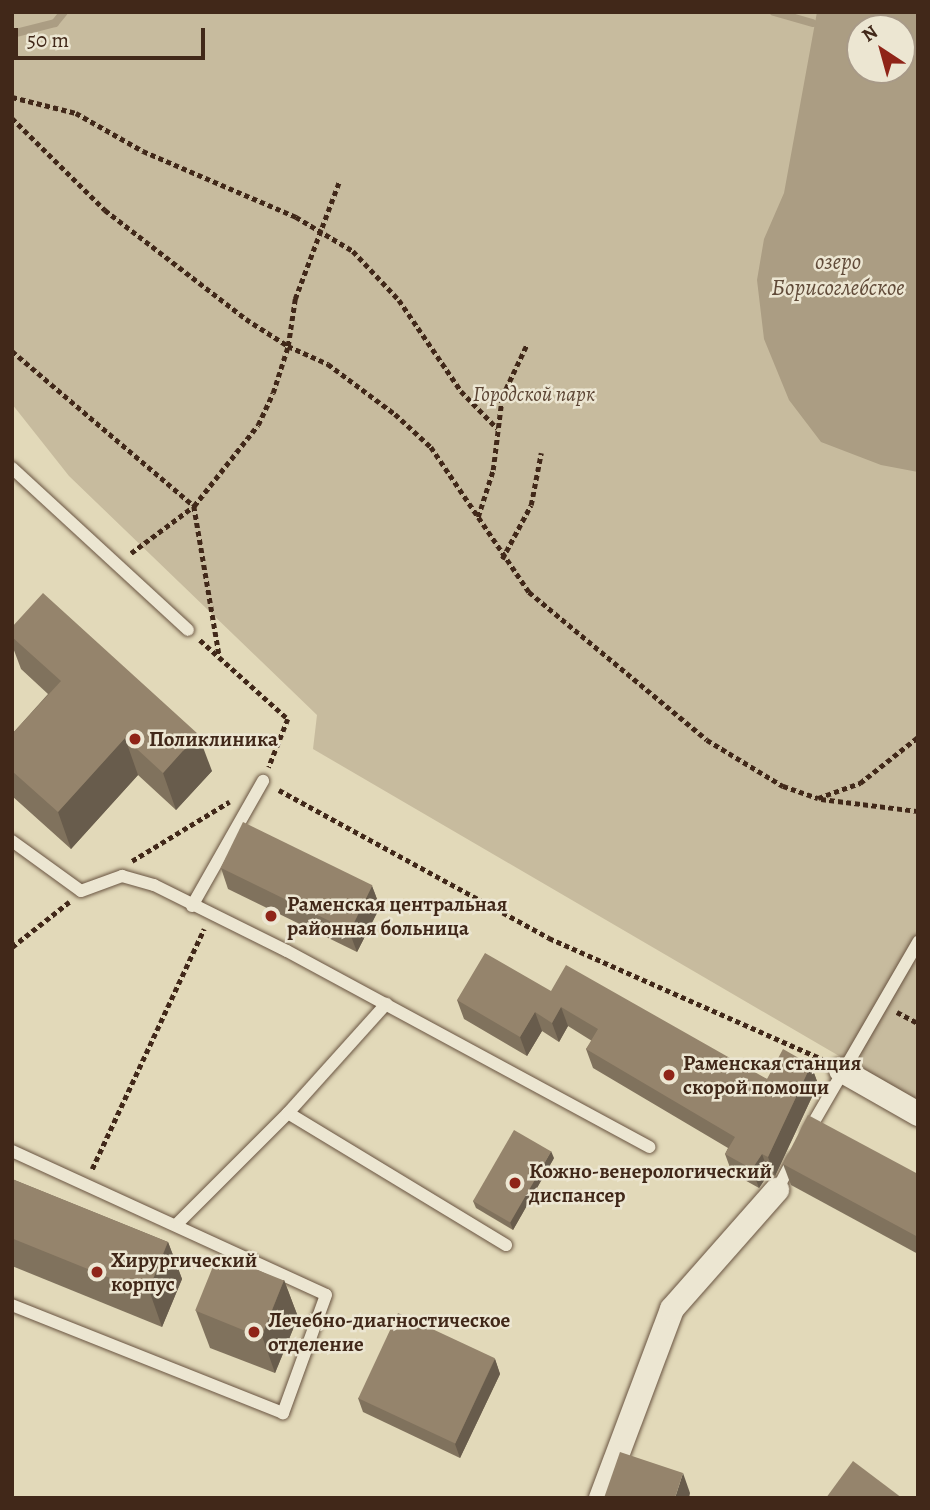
<!DOCTYPE html>
<html>
<head>
<meta charset="utf-8">
<style>
	body { margin:0 }
	#map { position:relative; width:930px; height:1510px; overflow:hidden; background:#e2d9b9; font-family:Alegreya,serif }
	div>[style] { position:absolute }
	[style*='--x'] { left:calc(var(--x)*1px); top:calc(var(--y)*1px); width:calc(var(--w)*1px); rotate:calc(var(--a)*1deg) }
	.green>* { inset:0; background:#c7bb9e }
	.water>* { inset:0; background:#ab9d83 }
	.stream>* { height:8px; margin:-4px; padding:0 4px; transform-origin:4px; border-radius:4px; background:#ab9d83 }
	.path>* { height:4.5px; margin-top:-2.25px; transform-origin:0; background:repeating-linear-gradient(90deg,#412819 0 5px,transparent 0 8.5px) }
	.roads { filter:drop-shadow(0 0 2px #695441) drop-shadow(0 0 2px #695441) }
	.lane>* { height:12px; margin:-6px; padding:0 6px; transform-origin:6px; border-radius:6px; background:#ece6d2 }
	.street>* { height:24px; margin:-12px; padding:0 12px; transform-origin:12px; border-radius:12px; background:#ece6d2 }
	.wall>* { inset:0; background:#80725d }
	.shaded-wall>* { inset:0; background:#685c4c }
	.building>* { inset:0; background:#95846c; transform-origin:0 0 }
	.dots>* { width:19px; height:19px; translate:-50% -50%; box-sizing:border-box; border:4px solid #ece6d2; border-radius:50% }
	span { translate:-50% -50%; white-space:nowrap; text-align:center; line-height:1.15; -webkit-text-stroke:5px #ece6d2; paint-order:stroke }
	.park-label { font-size:21px; color:#5c4534; font-style:italic }
	.poi-label { font-size:21px; color:#412819; font-weight:700 }
	.left { translate:0 -50%; text-align:left }
	.water-label { font-size:23px; color:#614b39; font-style:italic }
	.frame { position:absolute; inset:0; border:14px solid #412819; pointer-events:none }
	.north { position:absolute; left:846px; top:14px; width:70px; height:70px; box-sizing:border-box; background:#ece6d2; border:2px solid #a89a88; border-radius:50%; rotate:324deg; font-size:19px; font-weight:700; line-height:28px; text-align:center; color:#412819 }
	.north::after { content:''; display:block; margin:auto; width:24px; height:32px; background:#8f2418; clip-path:polygon(50% 0,100% 100%,50% 72%,0 100%) }
	.scale { position:absolute; left:14px; top:28px; width:191px; height:32px; box-sizing:border-box; border:4px solid #412819; border-top:0; padding-left:9px; font-size:21px; line-height:24px; white-space:nowrap; color:#412819; -webkit-text-stroke:5px #ece6d2; paint-order:stroke }
</style>
</head>
<body>
<div id="map">
	<div class="green">
		<i style="clip-path:polygon(evenodd,12px 12px,918px 12px,918px 1102px,313px 749px,317px 715px,69px 476px,12px 404px,12px 12px,860px 28px,902px 28px,902px 70px,860px 70px,860px 28px)"></i>
	</div>
	<div class="water">
		<i style="clip-path:polygon(evenodd,817px 12px,918px 12px,918px 472px,881px 465px,821px 442px,789px 400px,764px 339px,757px 280px,764px 239px,784px 193px,817px 12px,860px 28px,902px 28px,902px 70px,860px 70px,860px 28px)"></i>
	</div>
	<div class="stream">
		<i style="--x:774;--y:12;--w:40;--a:16"></i>
		<i style="--x:12;--y:34;--w:44;--a:-14.3"></i>
		<i style="--x:55;--y:23;--w:14;--a:-51"></i>
	</div>
	<div class="path">
		<i style="--x:12;--y:97;--w:66;--a:14"></i>
		<i style="--x:76;--y:113;--w:77;--a:29.6"></i>
		<i style="--x:143;--y:151;--w:167;--a:23.3"></i>
		<i style="--x:296;--y:217;--w:66;--a:30.8"></i>
		<i style="--x:353;--y:251;--w:67;--a:46.8"></i>
		<i style="--x:399;--y:300;--w:110;--a:55.7"></i>
		<i style="--x:461;--y:391;--w:52;--a:45.8"></i>
		<i style="--x:12;--y:118;--w:131;--a:44.7"></i>
		<i style="--x:105;--y:210;--w:178;--a:37.7"></i>
		<i style="--x:246;--y:319;--w:50;--a:32.7"></i>
		<i style="--x:288;--y:346;--w:44;--a:24.2"></i>
		<i style="--x:328;--y:364;--w:84;--a:36.7"></i>
		<i style="--x:395;--y:414;--w:49;--a:42.5"></i>
		<i style="--x:431;--y:447;--w:175;--a:55.9"></i>
		<i style="--x:529;--y:592;--w:231;--a:39.7"></i>
		<i style="--x:707;--y:740;--w:89;--a:31.2"></i>
		<i style="--x:783;--y:786;--w:37;--a:19"></i>
		<i style="--x:818;--y:798;--w:45;--a:-19.7"></i>
		<i style="--x:860;--y:783;--w:74;--a:-38.4"></i>
		<i style="--x:12;--y:351;--w:239;--a:40.4"></i>
		<i style="--x:194;--y:506;--w:150;--a:80.4"></i>
		<i style="--x:478;--y:517;--w:49;--a:-72.3"></i>
		<i style="--x:493;--y:470;--w:74;--a:-83"></i>
		<i style="--x:502;--y:397;--w:59;--a:-64.7"></i>
		<i style="--x:131;--y:553;--w:79;--a:-36.7"></i>
		<i style="--x:194;--y:506;--w:103;--a:-51.7"></i>
		<i style="--x:258;--y:425;--w:35;--a:-65"></i>
		<i style="--x:273;--y:393;--w:49;--a:-72.3"></i>
		<i style="--x:288;--y:346;--w:48;--a:-81.5"></i>
		<i style="--x:295;--y:299;--w:125;--a:-69.4"></i>
		<i style="--x:502;--y:559;--w:61;--a:-61.8"></i>
		<i style="--x:531;--y:505;--w:53;--a:-79.1"></i>
		<i style="--x:200;--y:640;--w:118;--a:41.9"></i>
		<i style="--x:288;--y:719;--w:52;--a:111.6"></i>
		<i style="--x:279;--y:790;--w:308;--a:28.7"></i>
		<i style="--x:549;--y:938;--w:299;--a:23.9"></i>
		<i style="--x:821;--y:799;--w:98;--a:7.1"></i>
		<i style="--x:132;--y:861;--w:114;--a:-31.3"></i>
		<i style="--x:12;--y:947;--w:73;--a:-38.3"></i>
		<i style="--x:897;--y:1012;--w:24;--a:28"></i>
		<i style="--x:92;--y:1169;--w:265;--a:-65"></i>
	</div>
	<div class="roads">
		<div class="lane">
			<i style="--x:12;--y:468;--w:239;--a:42.6"></i>
			<i style="--x:12;--y:841;--w:85;--a:35.9"></i>
			<i style="--x:81;--y:891;--w:44;--a:-20.1"></i>
			<i style="--x:122;--y:876;--w:33;--a:16"></i>
			<i style="--x:154;--y:885;--w:148;--a:26.4"></i>
			<i style="--x:287;--y:951;--w:412;--a:28.4"></i>
			<i style="--x:192;--y:906;--w:144;--a:-60.4"></i>
			<i style="--x:288;--y:1113;--w:255;--a:31.2"></i>
			<i style="--x:808;--y:1132;--w:220;--a:-59.9"></i>
			<i style="--x:12;--y:1151;--w:345;--a:24.6"></i>
			<i style="--x:326;--y:1295;--w:126;--a:110"></i>
			<i style="--x:283;--y:1413;--w:292;--a:-158.3"></i>
			<i style="--x:777;--y:1190;--w:36;--a:-62"></i>
			<i style="--x:178;--y:1223;--w:156;--a:-45"></i>
			<i style="--x:288;--y:1113;--w:147;--a:-48"></i>
		</div>
		<div class="street">
			<i style="--x:841;--y:1070;--w:89;--a:29.7"></i>
			<i style="--x:601;--y:1498;--w:202;--a:-69.4"></i>
			<i style="--x:672;--y:1309;--w:159;--a:-48.6"></i>
		</div>
	</div>
	<div class="wall">
		<i style="clip-path:polygon(12px 627px,212px 771px,176px 810px,138px 775px,71px 849px,12px 796px,12px 734px,48px 694px,21px 669px,12px 645px)"></i>
		<i style="clip-path:polygon(221px 868px,372px 886px,380px 907px,357px 952px,228px 889px)"></i>
		<i style="clip-path:polygon(551px 991px,767px 1079px,811px 1065px,818px 1084px,775px 1176px,769px 1173px,759px 1188px,732px 1173px,725px 1154px,728px 1148px,593px 1068px,586px 1049px,592px 1041px,568px 1026px,559px 1042px,542px 1031px,527px 1056px,464px 1019px,457px 1000px)"></i>
		<i style="clip-path:polygon(554px 1158px,513px 1230px,476px 1208px,473px 1201px)"></i>
		<i style="clip-path:polygon(783px 1164px,918px 1174px,918px 1254px,791px 1185px)"></i>
		<i style="clip-path:polygon(12px 1179px,168px 1242px,182px 1279px,162px 1327px,12px 1266px)"></i>
		<i style="clip-path:polygon(284px 1280px,298px 1317px,275px 1373px,210px 1348px,196px 1311px)"></i>
		<i style="clip-path:polygon(495px 1359px,500px 1374px,460px 1458px,363px 1412px,358px 1398px)"></i>
	</div>
	<div class="shaded-wall">
		<i style="clip-path:polygon(198px 734px,212px 771px,176px 810px,163px 773px)"></i>
		<i style="clip-path:polygon(125px 738px,138px 775px,71px 849px,58px 812px)"></i>
		<i style="clip-path:polygon(372px 886px,380px 907px,357px 952px,349px 931px)"></i>
		<i style="clip-path:polygon(561px 1007px,568px 1026px,559px 1042px,552px 1023px)"></i>
		<i style="clip-path:polygon(535px 1012px,542px 1031px,527px 1056px,520px 1037px)"></i>
		<i style="clip-path:polygon(811px 1065px,818px 1084px,775px 1176px,768px 1157px)"></i>
		<i style="clip-path:polygon(551px 1151px,554px 1158px,513px 1230px,510px 1222px)"></i>
		<i style="clip-path:polygon(762px 1154px,769px 1173px,759px 1188px,752px 1169px)"></i>
		<i style="clip-path:polygon(168px 1242px,182px 1279px,162px 1327px,149px 1290px)"></i>
		<i style="clip-path:polygon(284px 1280px,298px 1317px,275px 1373px,262px 1336px)"></i>
		<i style="clip-path:polygon(495px 1359px,500px 1374px,460px 1458px,455px 1444px)"></i>
		<i style="clip-path:polygon(683px 1473px,690px 1493px,689px 1498px,675px 1498px)"></i>
	</div>
	<div class="building">
		<i style="clip-path:polygon(43px 593px,198px 734px,163px 773px,125px 738px,58px 812px,12px 771px,12px 734px,61px 681px,12px 637px,12px 627px)"></i>
		<i style="left:243px;top:822px;width:144px;height:51px;rotate:26deg"></i>
		<i style="clip-path:polygon(485px 953px,551px 991px,566px 965px,767px 1079px,783px 1049px,811px 1065px,768px 1157px,762px 1154px,752px 1169px,725px 1154px,735px 1137px,586px 1049px,598px 1029px,561px 1007px,552px 1023px,535px 1012px,520px 1037px,457px 1000px)"></i>
		<i style="clip-path:polygon(808px 1115px,918px 1174px,918px 1237px,783px 1164px)"></i>
		<i style="left:514px;top:1130px;width:43px;height:82px;rotate:30deg"></i>
		<i style="left:12px;top:1179px;width:168px;height:55px;rotate:22deg"></i>
		<i style="left:218px;top:1254px;width:71px;height:61px;rotate:22deg"></i>
		<i style="left:398px;top:1313px;width:107px;height:94px;rotate:25deg"></i>
		<i style="clip-path:polygon(620px 1452px,683px 1473px,675px 1498px,604px 1498px)"></i>
		<i style="clip-path:polygon(853px 1461px,902px 1498px,826px 1498px)"></i>
	</div>
	<div class="dots">
		<i style="left:135px;top:739px;background:#8f2418"></i>
		<i style="left:271px;top:916px;background:#8f2418"></i>
		<i style="left:669px;top:1075px;background:#8f2418"></i>
		<i style="left:515px;top:1183px;background:#8f2418"></i>
		<i style="left:97px;top:1272px;background:#8f2418"></i>
		<i style="left:254px;top:1332px;background:#8f2418"></i>
	</div>
	<div class="park-label">
		<span style="left:534px;top:394px">Городской парк</span>
	</div>
	<div class="poi-label">
		<span class="left" style="left:149px;top:739px">Поликлиника</span>
		<span class="left" style="left:287px;top:916px">Раменская центральная<br>районная больница</span>
		<span class="left" style="left:683px;top:1075px">Раменская станция<br>скорой помощи</span>
		<span class="left" style="left:529px;top:1183px">Кожно-венерологический<br>диспансер</span>
		<span class="left" style="left:111px;top:1272px">Хирургический<br>корпус</span>
		<span class="left" style="left:268px;top:1332px">Лечебно-диагностическое<br>отделение</span>
	</div>
	<div class="water-label">
		<span style="left:838px;top:275px">озеро<br>Борисоглебское</span>
	</div>
	<div class="frame"></div>
	<div class="north">N</div>
	<div class="scale">50 m</div>
</div>
</body>
</html>
